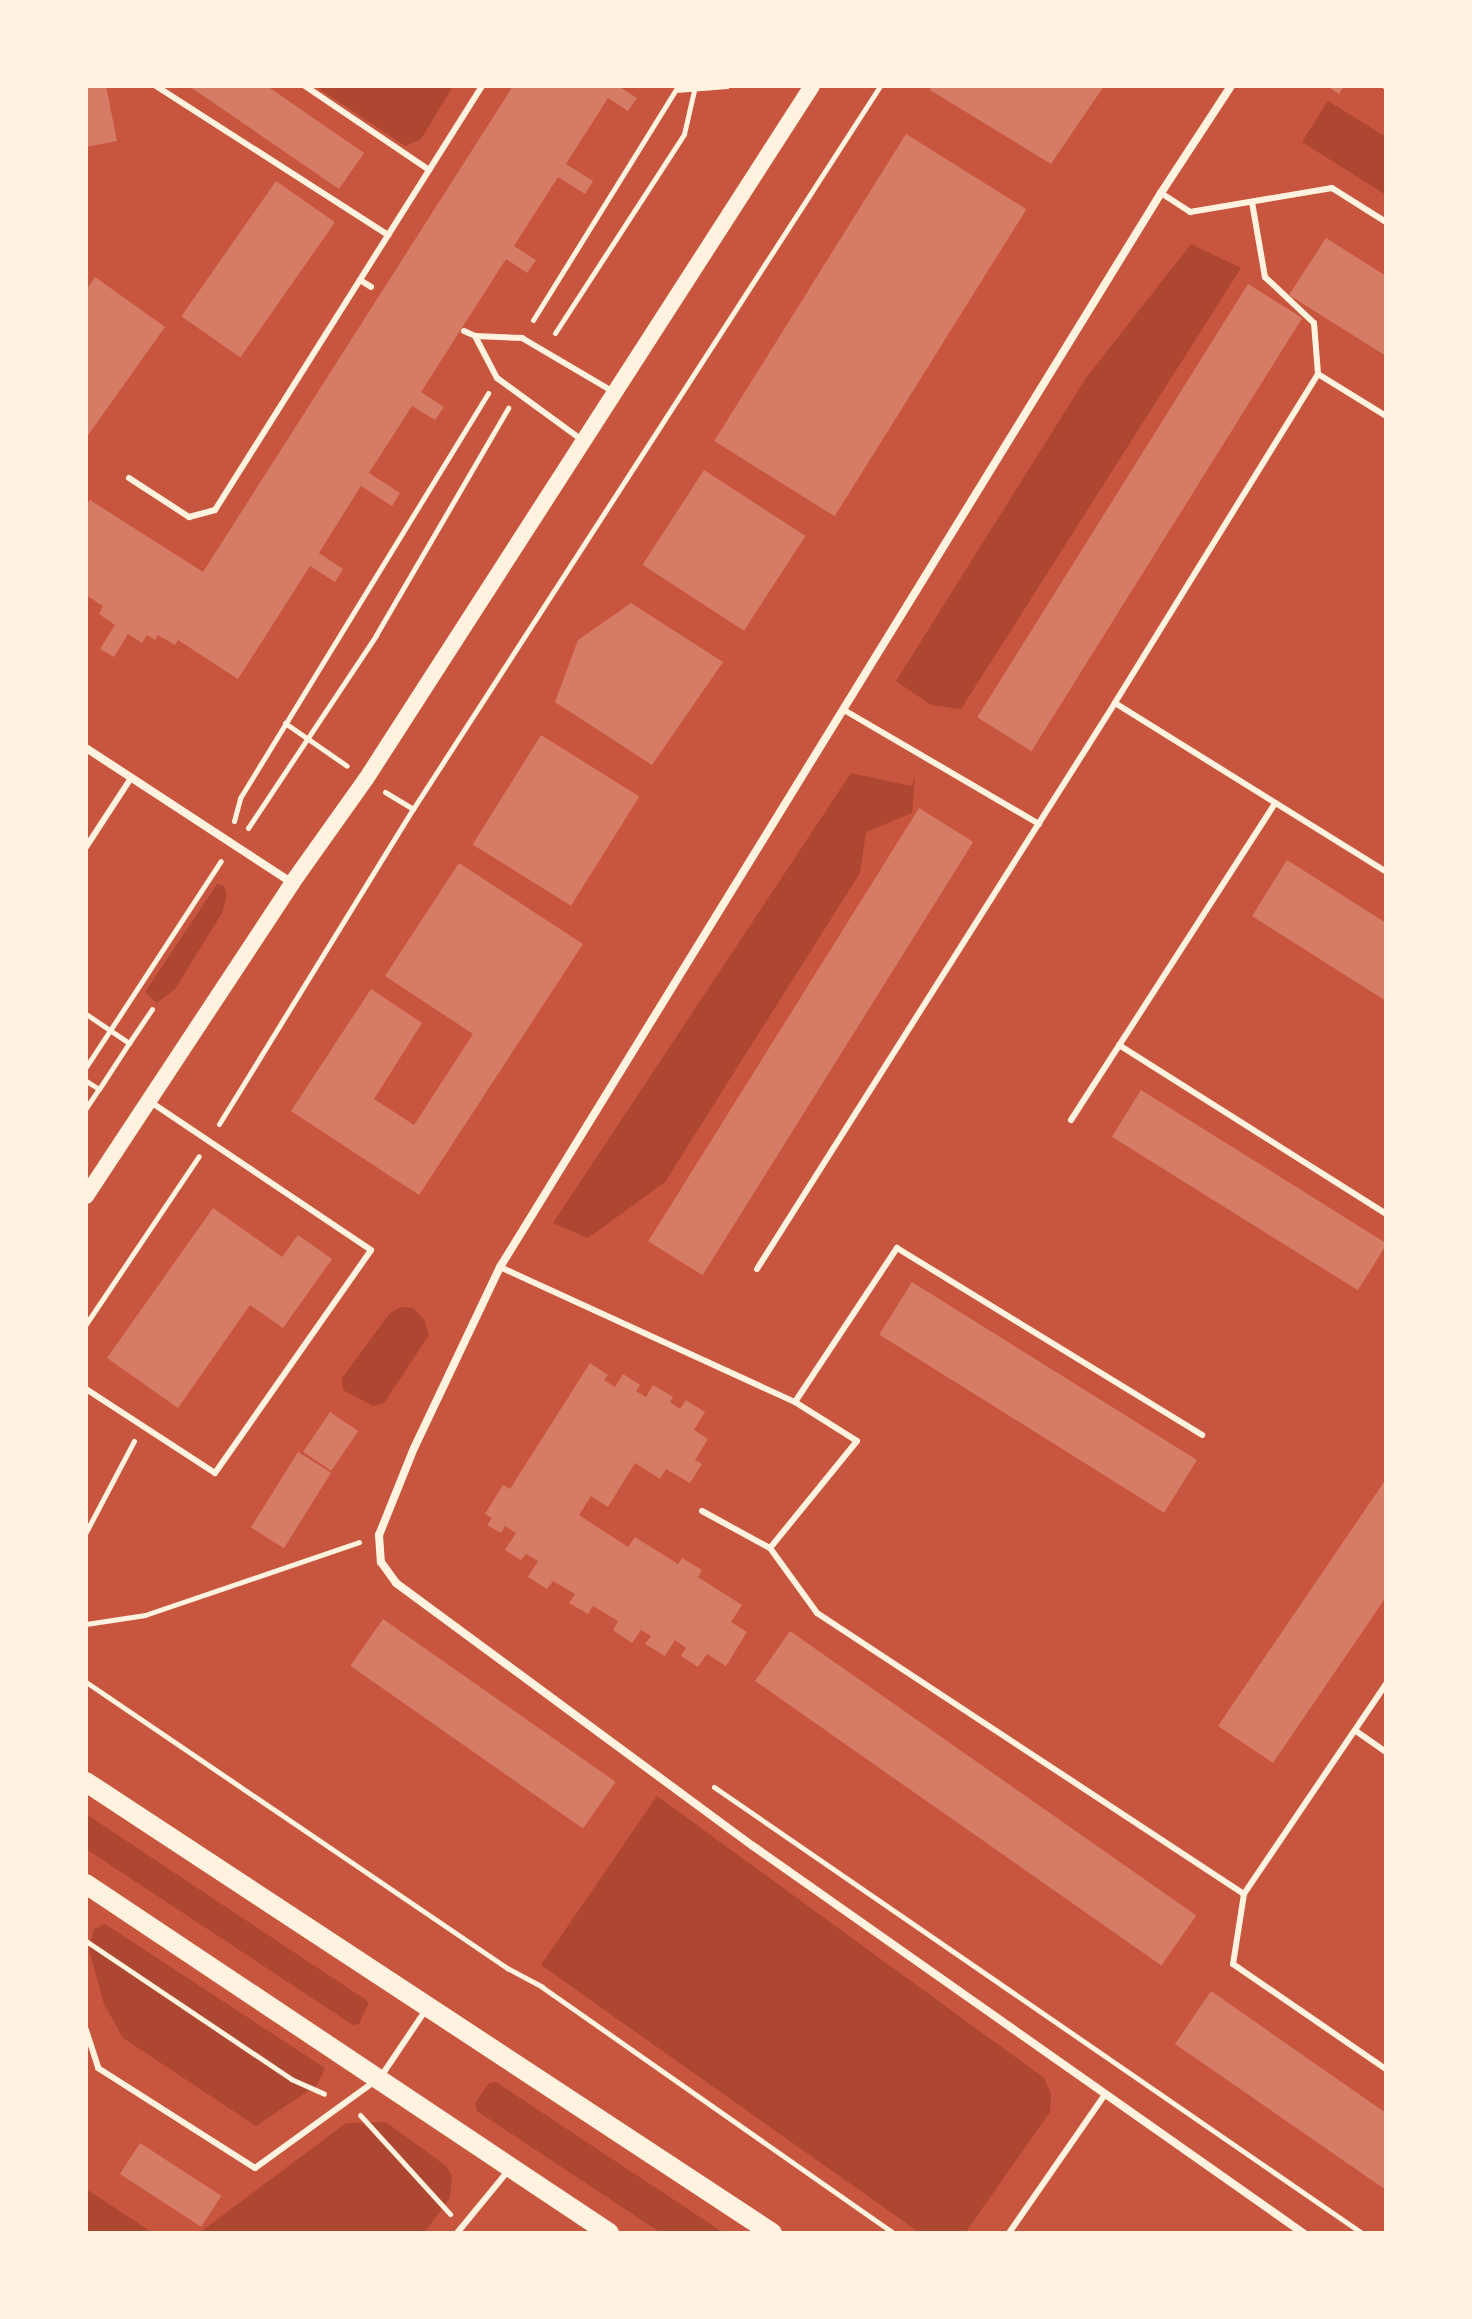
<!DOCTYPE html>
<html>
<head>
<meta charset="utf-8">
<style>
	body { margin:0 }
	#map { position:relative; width:1472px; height:2319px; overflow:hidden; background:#c8553d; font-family:"IBM Plex Sans",sans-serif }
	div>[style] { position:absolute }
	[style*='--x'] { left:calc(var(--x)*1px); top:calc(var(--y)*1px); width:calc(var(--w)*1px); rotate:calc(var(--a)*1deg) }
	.green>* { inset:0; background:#ae4732 }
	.building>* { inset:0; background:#d67c66; transform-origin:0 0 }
	.path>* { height:5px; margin:-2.5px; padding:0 2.5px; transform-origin:2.5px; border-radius:2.5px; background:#fff3e0 }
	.service>* { height:6px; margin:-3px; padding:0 3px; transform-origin:3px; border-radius:3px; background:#fff3e0 }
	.minor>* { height:8px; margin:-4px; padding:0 4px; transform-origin:4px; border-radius:4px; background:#fff3e0 }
	.secondary>* { height:16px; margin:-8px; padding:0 8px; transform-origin:8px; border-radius:8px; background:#fff3e0 }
	.primary>* { height:20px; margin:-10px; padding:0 10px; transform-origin:10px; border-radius:10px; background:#fff3e0 }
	span { translate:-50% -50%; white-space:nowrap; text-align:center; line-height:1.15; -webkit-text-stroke:7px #fff3e0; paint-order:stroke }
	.frame { position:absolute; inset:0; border:88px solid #fff3e0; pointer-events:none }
</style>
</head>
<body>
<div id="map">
	<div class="green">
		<i style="clip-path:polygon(315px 86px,453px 86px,421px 139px,405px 146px)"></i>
		<i style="clip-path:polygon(1328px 101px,1386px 137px,1386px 195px,1302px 142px)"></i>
		<i style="clip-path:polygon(1191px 244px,1241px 268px,961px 709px,931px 705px,896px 681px,1086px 378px)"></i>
		<i style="clip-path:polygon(851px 773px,911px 786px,915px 778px,912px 813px,866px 832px,860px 873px,665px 1182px,588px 1238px,553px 1223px)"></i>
		<i style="clip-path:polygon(217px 884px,224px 886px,227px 895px,222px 913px,175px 989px,157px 1003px,145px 992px)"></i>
		<i style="clip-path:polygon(401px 1307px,413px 1308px,424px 1319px,429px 1335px,384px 1403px,373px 1406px,343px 1390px,342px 1378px,390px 1313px)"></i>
		<i style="clip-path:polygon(657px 1796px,1044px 2078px,1051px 2094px,1050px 2112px,965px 2233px,920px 2233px,541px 1965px)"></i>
		<i style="clip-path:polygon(86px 1814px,369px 2002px,359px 2024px,353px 2025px,86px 1849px)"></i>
		<i style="clip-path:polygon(105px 1924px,325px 2068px,317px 2085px,256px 2126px,123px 2038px,104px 2004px,89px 1950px,94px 1929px)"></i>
		<i style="clip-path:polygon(496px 2082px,724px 2233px,661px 2233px,477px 2111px,475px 2103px,489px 2083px)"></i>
		<i style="clip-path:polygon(386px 2122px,446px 2166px,452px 2176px,450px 2198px,424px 2233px,199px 2233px,346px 2123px)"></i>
		<i style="clip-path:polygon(86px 2189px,153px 2233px,86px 2233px)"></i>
	</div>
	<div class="building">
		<i style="clip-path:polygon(86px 86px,106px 86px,117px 141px,86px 147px)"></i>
		<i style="clip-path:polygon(189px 86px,267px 86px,364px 153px,339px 189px)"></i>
		<i style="clip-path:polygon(513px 86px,618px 86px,637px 98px,628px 111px,608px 98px,566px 164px,593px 181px,585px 194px,558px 177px,514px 246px,536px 260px,527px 273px,506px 259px,421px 392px,444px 407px,435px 420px,412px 406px,369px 473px,400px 493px,392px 506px,361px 486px,319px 553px,343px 569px,335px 582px,310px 566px,238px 679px,178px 640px,175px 645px,158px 635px,155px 640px,147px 635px,142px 643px,128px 634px,114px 657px,100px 649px,115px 625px,99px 614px,103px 606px,86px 595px,86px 506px,90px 500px,203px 572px)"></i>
		<i style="clip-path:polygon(932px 86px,1104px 86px,1051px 164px,930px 90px)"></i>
		<i style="clip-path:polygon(1327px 86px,1344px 86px,1339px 94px)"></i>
		<i style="left:906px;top:134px;width:142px;height:362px;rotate:32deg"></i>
		<i style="left:276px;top:181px;width:72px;height:165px;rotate:35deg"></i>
		<i style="clip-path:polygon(1326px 238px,1386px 276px,1386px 356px,1289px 295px)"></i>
		<i style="clip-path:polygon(95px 277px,165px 327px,86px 438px,86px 290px)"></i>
		<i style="left:1248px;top:284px;width:64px;height:511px;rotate:32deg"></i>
		<i style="left:704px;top:470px;width:121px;height:113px;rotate:33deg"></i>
		<i style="clip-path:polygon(631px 603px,723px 662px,652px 765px,555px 702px,578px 640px)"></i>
		<i style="left:541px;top:735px;width:116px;height:129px;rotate:32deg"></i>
		<i style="left:919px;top:808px;width:64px;height:511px;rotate:32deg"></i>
		<i style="clip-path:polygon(1287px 860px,1386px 923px,1386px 1001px,1252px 916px)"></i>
		<i style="clip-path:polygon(459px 863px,583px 944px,419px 1195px,291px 1111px,371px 989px,422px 1023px,374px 1099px,414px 1125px,473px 1034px,385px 976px)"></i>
		<i style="left:1141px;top:1090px;width:290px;height:55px;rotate:32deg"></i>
		<i style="clip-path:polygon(213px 1208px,282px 1257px,298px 1235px,332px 1259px,283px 1328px,250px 1305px,178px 1408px,107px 1358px)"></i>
		<i style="left:912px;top:1282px;width:336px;height:62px;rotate:32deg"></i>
		<i style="clip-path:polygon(590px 1363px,608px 1375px,604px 1380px,615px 1387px,623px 1374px,640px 1385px,636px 1391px,646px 1397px,653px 1385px,673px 1397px,670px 1402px,680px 1409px,686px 1400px,705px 1412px,694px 1430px,708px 1439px,695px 1460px,702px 1464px,690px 1483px,666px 1469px,660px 1479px,635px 1463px,608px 1507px,591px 1496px,579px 1515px,628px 1547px,635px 1537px,678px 1564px,682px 1558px,702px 1570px,698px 1577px,742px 1605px,731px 1622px,747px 1632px,726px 1666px,707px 1654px,698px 1667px,681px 1656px,686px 1648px,675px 1640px,665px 1656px,645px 1644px,651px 1636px,641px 1630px,632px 1643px,613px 1630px,618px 1621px,593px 1606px,588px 1614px,569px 1603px,575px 1594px,553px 1581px,547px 1589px,528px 1577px,538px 1561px,526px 1554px,521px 1560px,505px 1550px,516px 1533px,505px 1526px,501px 1533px,487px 1525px,492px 1518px,485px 1514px,503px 1485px,510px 1489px)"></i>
		<i style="left:330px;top:1412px;width:34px;height:48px;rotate:34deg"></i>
		<i style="left:298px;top:1452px;width:39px;height:89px;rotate:32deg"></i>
		<i style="clip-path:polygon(1386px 1479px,1386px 1597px,1273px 1763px,1218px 1726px)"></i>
		<i style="left:383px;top:1619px;width:284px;height:57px;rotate:35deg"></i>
		<i style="left:790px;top:1631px;width:496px;height:61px;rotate:35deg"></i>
		<i style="clip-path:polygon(1211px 1991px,1386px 2113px,1386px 2190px,1175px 2044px)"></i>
		<i style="left:140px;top:2143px;width:97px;height:37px;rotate:33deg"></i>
	</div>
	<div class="path">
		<i style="--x:676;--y:90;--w:51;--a:-4.5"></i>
		<i style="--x:533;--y:320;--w:275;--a:-58.2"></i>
		<i style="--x:555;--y:333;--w:237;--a:-57"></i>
		<i style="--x:684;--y:134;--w:49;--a:-77.1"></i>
		<i style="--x:285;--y:723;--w:75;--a:34.7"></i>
		<i style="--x:385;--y:792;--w:33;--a:31"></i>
		<i style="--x:234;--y:821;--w:24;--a:-75"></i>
		<i style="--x:240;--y:798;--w:475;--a:-58.5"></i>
		<i style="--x:248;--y:828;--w:232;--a:-56.4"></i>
		<i style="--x:376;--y:635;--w:263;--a:-59.8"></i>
		<i style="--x:86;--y:1014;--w:52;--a:34"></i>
		<i style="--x:129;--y:1043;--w:55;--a:123.1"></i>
		<i style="--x:99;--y:1089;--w:15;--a:-148"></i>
		<i style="--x:129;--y:1043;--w:41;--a:-55.9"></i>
		<i style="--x:86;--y:1067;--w:246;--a:-56.8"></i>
		<i style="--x:86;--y:1108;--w:23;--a:-56"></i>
		<i style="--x:219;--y:1124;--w:370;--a:-58.4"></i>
		<i style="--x:413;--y:809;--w:861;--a:-57.14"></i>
		<i style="--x:86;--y:1324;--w:202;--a:-56.1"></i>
		<i style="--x:86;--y:1532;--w:103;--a:-62.2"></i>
		<i style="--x:86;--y:1624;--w:60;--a:-8.7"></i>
		<i style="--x:145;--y:1615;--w:226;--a:-18.8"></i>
		<i style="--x:86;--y:1682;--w:509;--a:34.19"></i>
		<i style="--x:507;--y:1968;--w:40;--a:28"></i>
		<i style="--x:542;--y:1987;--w:429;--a:35"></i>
		<i style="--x:714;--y:1787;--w:787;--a:34.54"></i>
		<i style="--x:86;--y:1941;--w:247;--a:33.9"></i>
		<i style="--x:291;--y:2079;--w:36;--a:24"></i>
		<i style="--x:360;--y:2115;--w:134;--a:47.7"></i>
	</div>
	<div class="service">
		<i style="--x:156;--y:86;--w:276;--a:32.7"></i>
		<i style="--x:305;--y:86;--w:150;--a:34.1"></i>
		<i style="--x:1385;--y:86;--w:1;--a:45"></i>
		<i style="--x:1161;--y:193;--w:35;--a:33"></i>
		<i style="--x:1190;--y:212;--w:144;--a:-9.6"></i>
		<i style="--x:1332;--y:188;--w:64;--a:32.2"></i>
		<i style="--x:1252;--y:202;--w:76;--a:80.2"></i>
		<i style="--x:1265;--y:277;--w:67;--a:43.2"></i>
		<i style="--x:1314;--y:323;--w:51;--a:85.5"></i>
		<i style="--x:1318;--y:374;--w:387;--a:121.7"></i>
		<i style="--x:1115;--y:703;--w:319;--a:31.9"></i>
		<i style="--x:360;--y:280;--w:13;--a:32"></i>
		<i style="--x:464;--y:331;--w:12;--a:24"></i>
		<i style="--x:475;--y:336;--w:47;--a:2.4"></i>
		<i style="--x:522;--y:338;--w:104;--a:30.5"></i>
		<i style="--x:475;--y:336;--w:47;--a:62.4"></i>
		<i style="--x:497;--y:378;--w:105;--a:36.1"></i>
		<i style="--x:1318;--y:374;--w:80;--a:31.7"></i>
		<i style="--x:129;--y:478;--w:72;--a:33"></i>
		<i style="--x:189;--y:517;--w:27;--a:-15"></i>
		<i style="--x:215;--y:510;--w:501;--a:-57.8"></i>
		<i style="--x:844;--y:710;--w:226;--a:30.3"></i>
		<i style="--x:86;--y:847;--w:82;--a:-56.9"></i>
		<i style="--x:1119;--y:1045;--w:316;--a:32.3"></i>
		<i style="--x:1071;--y:1120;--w:377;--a:-57.2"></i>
		<i style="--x:500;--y:1267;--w:324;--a:24.6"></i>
		<i style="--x:795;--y:1402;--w:73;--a:32.2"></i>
		<i style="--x:857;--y:1441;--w:138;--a:129.1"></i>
		<i style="--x:770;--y:1548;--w:80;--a:54.1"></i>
		<i style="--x:817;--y:1613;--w:511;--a:33.35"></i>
		<i style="--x:757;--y:1269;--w:670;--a:-57.69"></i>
		<i style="--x:86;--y:1389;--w:154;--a:33.1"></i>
		<i style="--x:215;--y:1473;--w:272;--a:-55"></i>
		<i style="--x:371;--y:1250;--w:265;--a:-146.1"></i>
		<i style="--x:795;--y:1402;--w:185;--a:-56.5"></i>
		<i style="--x:897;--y:1248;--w:358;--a:31.5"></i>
		<i style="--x:702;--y:1511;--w:77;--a:28.6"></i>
		<i style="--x:1386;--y:1684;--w:254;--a:124.1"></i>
		<i style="--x:1244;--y:1894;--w:71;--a:98.9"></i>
		<i style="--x:1233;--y:1964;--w:186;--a:34.5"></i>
		<i style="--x:1356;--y:1731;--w:37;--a:35"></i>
		<i style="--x:86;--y:2030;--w:40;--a:72"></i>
		<i style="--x:98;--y:2068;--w:186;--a:32.5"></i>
		<i style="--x:255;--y:2168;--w:147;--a:-35.9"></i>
		<i style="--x:382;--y:2075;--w:77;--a:-56.1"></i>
		<i style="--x:457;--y:2233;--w:80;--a:-50.6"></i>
		<i style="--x:1009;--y:2233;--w:167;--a:-55.3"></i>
	</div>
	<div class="minor">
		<i style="--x:1231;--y:86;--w:128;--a:123.2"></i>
		<i style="--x:1161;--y:193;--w:1261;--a:121.61"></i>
		<i style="--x:500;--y:1267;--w:200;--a:115.4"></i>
		<i style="--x:414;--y:1448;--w:94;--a:111.9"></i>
		<i style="--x:379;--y:1535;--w:27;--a:86"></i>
		<i style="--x:381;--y:1562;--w:26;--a:54"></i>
		<i style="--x:396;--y:1583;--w:443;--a:36.4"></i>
		<i style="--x:753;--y:1846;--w:673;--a:35.13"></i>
		<i style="--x:86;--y:748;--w:246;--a:33.2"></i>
	</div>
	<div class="secondary">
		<i style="--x:86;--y:1196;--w:375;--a:-56.6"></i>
		<i style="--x:292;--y:883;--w:128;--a:-54.6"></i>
		<i style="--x:366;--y:779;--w:824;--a:-57.24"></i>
	</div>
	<div class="primary">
		<i style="--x:86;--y:1782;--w:821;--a:33.32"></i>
		<i style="--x:86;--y:1884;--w:629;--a:33.72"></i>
	</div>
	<div class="frame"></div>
</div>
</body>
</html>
